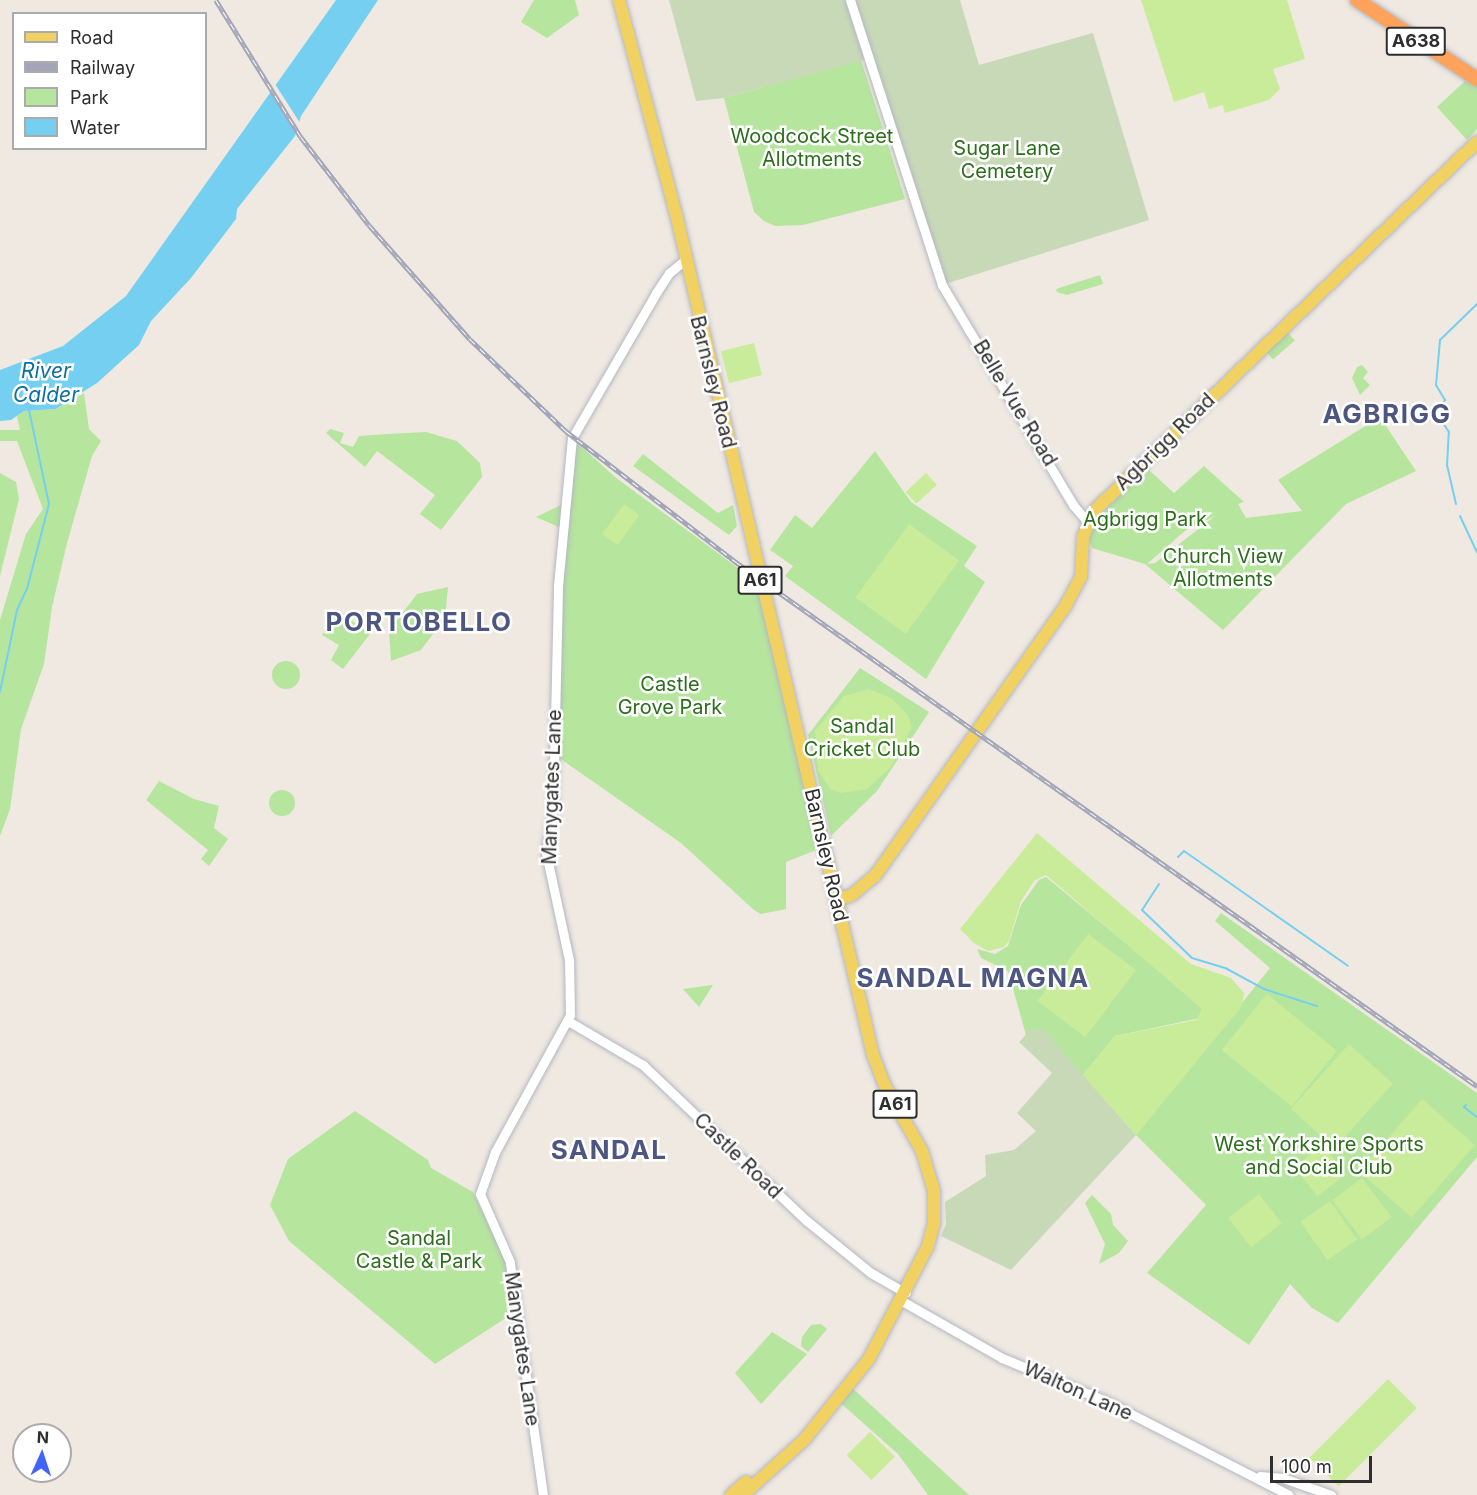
<!DOCTYPE html>
<html>
<head>
<meta charset="utf-8">
<style>
	body { margin:0 }
	#map { position:relative; width:1477px; height:1495px; overflow:hidden; background:#efe9e1; font-family:Inter,sans-serif }
	div>[style] { position:absolute }
	[style*='--x'] { left:calc(var(--x)*1px); top:calc(var(--y)*1px); width:calc(var(--w)*1px); rotate:calc(var(--a)*1deg) }
	.green>* { inset:0; background:#b6e59e; transform-origin:0 0 }
	.round { border-radius:50% }
	.cemetery>* { inset:0; background:#c8d9b8 }
	.pitch>* { inset:0; background:#c9ec9a; transform-origin:0 0 }
	.water>* { inset:0; background:#75cff0 }
	.pier>* { inset:0; background:#efe9e1 }
	.stream>* { height:2px; margin:-1px; padding:0 1px; transform-origin:1px; border-radius:1px; background:#75cff0 }
	.roads { filter:drop-shadow(0 0 2px #b4b7c1) drop-shadow(0 0 2px #b4b7c1) }
	.minor>* { height:9px; margin:-4.5px; padding:0 4.5px; transform-origin:4.5px; border-radius:4.5px; background:#fff }
	.major>* { height:12px; margin:-6px; padding:0 6px; transform-origin:6px; border-radius:6px; background:#f2d163 }
	.highway>* { height:14px; margin:-7px; padding:0 7px; transform-origin:7px; border-radius:7px; background:#ffa35c }
	.rail>* { height:4.5px; margin-top:-2.25px; transform-origin:0; background:repeating-linear-gradient(90deg,#fff 0 7px,#a3a6b8 0 14px); box-sizing:border-box; border-block:2px solid #a3a6b8 }
	span { translate:-50% -50%; white-space:nowrap; text-align:center; line-height:1.15; -webkit-text-stroke:5px #fff; paint-order:stroke }
	.shield-label span { padding:2px 4px; background:#fff; border:2px solid; border-radius:4px; -webkit-text-stroke-width:0 }
	.shield-label { font-size:18px; color:#2e2e2e; font-weight:700 }
	.park-label { font-size:20px; color:#2c6e1b }
	.street-label { font-size:20px; color:#2e2e2e }
	.water-label { font-size:21px; color:#0d6fa3; font-style:italic }
	.district-label { font-size:26px; color:#4d5680; font-weight:700; letter-spacing:1.5px }
	.legend { position:absolute; left:12px; top:12px; width:195px; height:138px; box-sizing:border-box; background:#fff; border:2px solid #ababab; margin:0; padding:8px 10px; list-style:none; font-size:18px; color:#2e2e2e }
	.legend li { display:flex; align-items:center; gap:12px; height:30px }
	.legend b { width:30px; border:2px solid #ababab }
	.north { position:absolute; left:12px; top:1423px; width:60px; height:60px; box-sizing:border-box; background:#fff; border:2px solid #ababab; border-radius:50%; rotate:3deg; font-size:16px; font-weight:700; line-height:24px; text-align:center; color:#2e2e2e }
	.north::after { content:''; display:block; margin:auto; width:21px; height:27px; background:#4264fb; clip-path:polygon(50% 0,100% 100%,50% 72%,0 100%) }
	.scale { position:absolute; left:1270px; top:1456px; width:102px; height:27px; box-sizing:border-box; border:3px solid #2e2e2e; border-top:0; padding-left:8px; font-size:18px; line-height:21px; white-space:nowrap; color:#2e2e2e; -webkit-text-stroke:4px #fff; paint-order:stroke }
</style>
</head>
<body>
<div id="map">
	<div class="green">
		<i style="clip-path:polygon(534px 0,575px 0,579px 15px,547px 38px,521px 22px)"></i>
		<i style="clip-path:polygon(861px 60px,905px 199px,803px 225px,775px 226px,764px 221px,754px 212px,724px 98px)"></i>
		<i style="clip-path:polygon(1465px 81px,1477px 87px,1477px 129px,1467px 140px,1437px 107px)"></i>
		<i style="clip-path:polygon(1100px 275px,1103px 284px,1067px 295px,1057px 292px,1056px 289px)"></i>
		<i style="left:1283px;top:327px;width:18px;height:29px;rotate:49deg"></i>
		<i style="clip-path:polygon(1362px 365px,1368px 372px,1363px 378px,1370px 385px,1360px 395px,1352px 378px,1357px 367px)"></i>
		<i style="clip-path:polygon(84px 393px,89px 429px,101px 441px,92px 456px,67px 543px,52px 607px,44px 664px,21px 729px,10px 809px,0 836px,0 620px,26px 534px,43px 509px,17px 441px,0 441px,0 430px,20px 430px,17px 416px,24px 411px,56px 409px)"></i>
		<i style="clip-path:polygon(evenodd,1380px 417px,1416px 471px,1346px 504px,1223px 630px,1145px 564px,1092px 548px,1088px 537px,1094px 522px,1141px 472px,1149px 470px,1174px 493px,1204px 466px,1244px 502px,1238px 504px,1246px 518px,1302px 511px,1278px 480px,1380px 417px,1215px 516px,1155px 563px,1147px 564px,1186px 530px,1215px 516px)"></i>
		<i style="clip-path:polygon(330px 429px,344px 433px,340px 443px,353px 447px,359px 436px,388px 434px,426px 432px,457px 441px,480px 463px,482px 477px,441px 530px,420px 514px,435px 495px,377px 451px,365px 467px,326px 433px)"></i>
		<i style="clip-path:polygon(572px 438px,615px 477px,761px 585px,824px 847px,786px 862px,786px 909px,761px 914px,754px 910px,681px 843px,555px 755px,561px 528px,536px 517px,563px 504px)"></i>
		<i style="clip-path:polygon(875px 451px,911px 502px,977px 546px,964px 566px,985px 582px,926px 679px,785px 576px,793px 566px,770px 550px,795px 515px,812px 528px)"></i>
		<i style="clip-path:polygon(643px 454px,718px 513px,733px 505px,737px 526px,729px 535px,633px 466px)"></i>
		<i style="clip-path:polygon(0 473px,16px 482px,19px 499px,0 576px)"></i>
		<i style="clip-path:polygon(448px 587px,445px 618px,421px 650px,391px 661px,389px 631px,417px 594px)"></i>
		<i style="clip-path:polygon(338px 611px,370px 634px,343px 669px,331px 660px,339px 645px,322px 635px)"></i>
		<i class="round" style="left:272px;top:661px;width:28px;height:28px"></i>
		<i style="clip-path:polygon(860px 668px,929px 712px,877px 791px,831px 836px,808px 735px)"></i>
		<i style="clip-path:polygon(159px 781px,194px 799px,219px 806px,214px 828px,228px 839px,209px 866px,201px 859px,208px 850px,146px 800px)"></i>
		<i class="round" style="left:269px;top:790px;width:26px;height:26px"></i>
		<i style="clip-path:polygon(1046px 877px,1198px 1003px,1202px 1009px,1200px 1018px,1115px 1036px,1083px 1075px,1044px 1031px,1031px 1029px,1026px 1035px,1008px 971px,981px 958px,977px 949px,995px 954px,1008px 946px,1021px 905px,1039px 880px)"></i>
		<i style="clip-path:polygon(1221px 913px,1477px 1093px,1477px 1157px,1338px 1323px,1312px 1308px,1290px 1284px,1249px 1345px,1147px 1273px,1206px 1205px,1136px 1135px,1270px 968px,1215px 921px)"></i>
		<i style="clip-path:polygon(713px 985px,699px 1007px,683px 989px,712px 985px)"></i>
		<i style="clip-path:polygon(355px 1111px,428px 1160px,431px 1168px,473px 1192px,505px 1258px,515px 1312px,435px 1364px,289px 1241px,270px 1205px,288px 1159px)"></i>
		<i style="clip-path:polygon(1092px 1195px,1111px 1214px,1113px 1225px,1128px 1241px,1119px 1253px,1099px 1264px,1105px 1244px,1085px 1203px)"></i>
		<i style="clip-path:polygon(821px 1324px,827px 1329px,808px 1352px,801px 1346px,802px 1337px,811px 1325px)"></i>
		<i style="clip-path:polygon(772px 1332px,807px 1354px,761px 1404px,735px 1373px)"></i>
		<i style="clip-path:polygon(849px 1385px,969px 1495px,928px 1495px,898px 1454px,836px 1399px)"></i>
	</div>
	<div class="cemetery">
		<i style="clip-path:polygon(669px 0,960px 0,979px 65px,1093px 33px,1149px 220px,942px 285px,867px 59px,724px 98px,696px 101px)"></i>
		<i style="clip-path:polygon(1031px 1029px,1044px 1030px,1136px 1135px,1011px 1270px,941px 1236px,946px 1224px,945px 1202px,986px 1176px,985px 1155px,1014px 1150px,1036px 1131px,1017px 1113px,1052px 1073px,1019px 1042px)"></i>
	</div>
	<div class="pitch">
		<i style="clip-path:polygon(1141px 0,1287px 0,1305px 59px,1273px 69px,1280px 89px,1269px 100px,1225px 113px,1223px 105px,1209px 109px,1204px 92px,1174px 102px)"></i>
		<i style="left:754px;top:343px;width:33px;height:34px;rotate:76deg"></i>
		<i style="left:926px;top:473px;width:16px;height:28px;rotate:47deg"></i>
		<i style="left:624px;top:504px;width:19px;height:37px;rotate:36deg"></i>
		<i style="left:909px;top:524px;width:62px;height:91px;rotate:36deg"></i>
		<i style="clip-path:polygon(869px 689px,891px 698px,907px 714px,912px 726px,890px 768px,867px 789px,842px 793px,830px 789px,818px 770px,815px 731px,844px 696px)"></i>
		<i style="clip-path:polygon(1037px 833px,1191px 964px,1231px 978px,1244px 993px,1242px 1006px,1136px 1135px,1083px 1075px,1115px 1036px,1196px 1020px,1202px 1009px,1046px 875px,1035px 880px,1021px 901px,1009px 941px,1004px 947px,988px 951px,974px 943px,960px 929px)"></i>
		<i style="left:1088px;top:934px;width:60px;height:84px;rotate:37deg"></i>
		<i style="left:1267px;top:994px;width:90px;height:72px;rotate:39deg"></i>
		<i style="left:1349px;top:1044px;width:59px;height:87px;rotate:42deg"></i>
		<i style="left:1422px;top:1099px;width:70px;height:96px;rotate:41deg"></i>
		<i style="left:1323px;top:1145px;width:37px;height:36px;rotate:52deg"></i>
		<i style="left:1362px;top:1178px;width:49px;height:37px;rotate:53deg"></i>
		<i style="left:1259px;top:1194px;width:37px;height:39px;rotate:52deg"></i>
		<i style="left:1330px;top:1201px;width:47px;height:36px;rotate:55deg"></i>
		<i style="left:1388px;top:1379px;width:41px;height:111px;rotate:45deg"></i>
		<i style="left:870px;top:1432px;width:35px;height:33px;rotate:45deg"></i>
	</div>
	<div class="water">
		<i style="clip-path:polygon(336px 0,378px 0,301px 116px,295px 136px,237px 209px,236px 219px,191px 278px,151px 321px,139px 345px,97px 383px,56px 409px,24px 411px,11px 420px,0 421px,0 370px,63px 346px,126px 296px)"></i>
	</div>
	<div class="pier">
		<i style="clip-path:polygon(275px 84px,302px 126px,299px 135px,270px 91px)"></i>
	</div>
	<div class="stream">
		<i style="--x:1456;--y:504;--w:39;--a:-103"></i>
		<i style="--x:1447;--y:466;--w:34;--a:-87"></i>
		<i style="--x:1449;--y:432;--w:23;--a:-124"></i>
		<i style="--x:1436;--y:413;--w:16;--a:-55"></i>
		<i style="--x:1445;--y:400;--w:17;--a:-121"></i>
		<i style="--x:1436;--y:385;--w:45;--a:-84.9"></i>
		<i style="--x:1440;--y:340;--w:52;--a:-44.2"></i>
		<i style="--x:1460;--y:516;--w:40;--a:65"></i>
		<i style="--x:0;--y:692;--w:84;--a:-78.3"></i>
		<i style="--x:17;--y:610;--w:23;--a:-65"></i>
		<i style="--x:27;--y:589;--w:88;--a:-75.5"></i>
		<i style="--x:49;--y:504;--w:96;--a:-102"></i>
		<i style="--x:1178;--y:857;--w:8;--a:-45"></i>
		<i style="--x:1184;--y:851;--w:200;--a:35"></i>
		<i style="--x:1159;--y:884;--w:31;--a:123"></i>
		<i style="--x:1142;--y:910;--w:69;--a:43.8"></i>
		<i style="--x:1192;--y:958;--w:37;--a:17"></i>
		<i style="--x:1227;--y:969;--w:42;--a:28.4"></i>
		<i style="--x:1264;--y:989;--w:56;--a:17.8"></i>
		<i style="--x:1466;--y:1105;--w:3;--a:135"></i>
		<i style="--x:1464;--y:1107;--w:16;--a:38"></i>
	</div>
	<div class="roads">
		<div class="minor">
			<i style="--x:850;--y:0;--w:299;--a:72.1"></i>
			<i style="--x:942;--y:285;--w:256;--a:59.2"></i>
			<i style="--x:1073;--y:505;--w:21;--a:49"></i>
			<i style="--x:568;--y:1021;--w:87;--a:30.4"></i>
			<i style="--x:643;--y:1065;--w:226;--a:43.6"></i>
			<i style="--x:807;--y:1221;--w:82;--a:39.1"></i>
			<i style="--x:871;--y:1273;--w:40;--a:29.7"></i>
			<i style="--x:902;--y:1301;--w:115;--a:29.7"></i>
			<i style="--x:1002;--y:1358;--w:115;--a:22.5"></i>
			<i style="--x:1108;--y:1402;--w:203;--a:27.2"></i>
			<i style="--x:1260;--y:1476;--w:23;--a:5"></i>
			<i style="--x:1283;--y:1478;--w:51;--a:19.5"></i>
			<i style="--x:543;--y:1495;--w:235;--a:-98.1"></i>
			<i style="--x:510;--y:1262;--w:74;--a:-113.8"></i>
			<i style="--x:480;--y:1194;--w:45;--a:-70.3"></i>
			<i style="--x:495;--y:1152;--w:156;--a:-61.3"></i>
			<i style="--x:570;--y:1015;--w:55;--a:-91"></i>
			<i style="--x:569;--y:960;--w:109;--a:-102.1"></i>
			<i style="--x:546;--y:853;--w:45;--a:-81"></i>
			<i style="--x:553;--y:809;--w:223;--a:-88.7"></i>
			<i style="--x:558;--y:586;--w:149;--a:-84.6"></i>
			<i style="--x:572;--y:438;--w:168;--a:-59.9"></i>
			<i style="--x:656;--y:293;--w:24;--a:-57"></i>
			<i style="--x:669;--y:273;--w:21;--a:-39"></i>
		</div>
		<div class="major">
			<i style="--x:619;--y:0;--w:221;--a:75.1"></i>
			<i style="--x:676;--y:214;--w:864;--a:76.82"></i>
			<i style="--x:873;--y:1055;--w:33;--a:69"></i>
			<i style="--x:885;--y:1086;--w:75;--a:60.4"></i>
			<i style="--x:922;--y:1151;--w:42;--a:73.3"></i>
			<i style="--x:934;--y:1191;--w:32;--a:90"></i>
			<i style="--x:934;--y:1223;--w:24;--a:105"></i>
			<i style="--x:928;--y:1246;--w:127;--a:117.6"></i>
			<i style="--x:869;--y:1359;--w:102;--a:128.7"></i>
			<i style="--x:805;--y:1439;--w:84;--a:137.9"></i>
			<i style="--x:836;--y:900;--w:17;--a:-17"></i>
			<i style="--x:852;--y:895;--w:30;--a:-40"></i>
			<i style="--x:875;--y:876;--w:332;--a:-54.8"></i>
			<i style="--x:1066;--y:605;--w:32;--a:-62"></i>
			<i style="--x:1081;--y:577;--w:40;--a:-87.1"></i>
			<i style="--x:1083;--y:537;--w:27;--a:-68"></i>
			<i style="--x:1093;--y:512;--w:533;--a:-43.94"></i>
			<i style="--x:731;--y:1495;--w:20;--a:-41"></i>
		</div>
		<div class="highway">
			<i style="--x:1357;--y:0;--w:144;--a:33.4"></i>
		</div>
	</div>
	<div class="rail">
		<i style="--x:216;--y:0;--w:161;--a:58.2"></i>
		<i style="--x:301;--y:137;--w:111;--a:52.3"></i>
		<i style="--x:369;--y:225;--w:152;--a:48.5"></i>
		<i style="--x:470;--y:339;--w:133;--a:43.8"></i>
		<i style="--x:566;--y:431;--w:215;--a:37.6"></i>
		<i style="--x:736;--y:562;--w:908;--a:35.27"></i>
	</div>
	<div class="shield-label">
		<span style="left:1416px;top:41px">A638</span>
		<span style="left:760px;top:580px">A61</span>
		<span style="left:895px;top:1104px">A61</span>
	</div>
	<div class="park-label">
		<span style="left:812px;top:148px">Woodcock Street<br>Allotments</span>
		<span style="left:1007px;top:160px">Sugar Lane<br>Cemetery</span>
		<span style="left:1145px;top:519px">Agbrigg Park</span>
		<span style="left:1223px;top:568px">Church View<br>Allotments</span>
		<span style="left:670px;top:696px">Castle<br>Grove Park</span>
		<span style="left:862px;top:738px">Sandal<br>Cricket Club</span>
		<span style="left:1319px;top:1156px">West Yorkshire Sports<br>and Social Club</span>
		<span style="left:419px;top:1250px">Sandal<br>Castle &amp; Park</span>
	</div>
	<div class="street-label">
		<span style="left:713px;top:382px;rotate:76deg">Barnsley Road</span>
		<span style="left:1015px;top:403px;rotate:59deg">Belle Vue Road</span>
		<span style="left:1165px;top:442px;rotate:-44deg">Agbrigg Road</span>
		<span style="left:552px;top:787px;rotate:-88deg">Manygates Lane</span>
		<span style="left:826px;top:855px;rotate:77deg">Barnsley Road</span>
		<span style="left:738px;top:1156px;rotate:44deg">Castle Road</span>
		<span style="left:522px;top:1349px;rotate:82deg">Manygates Lane</span>
		<span style="left:1078px;top:1391px;rotate:24deg">Walton Lane</span>
	</div>
	<div class="water-label">
		<span style="left:46px;top:383px">River<br>Calder</span>
	</div>
	<div class="district-label">
		<span style="left:1387px;top:414px">AGBRIGG</span>
		<span style="left:419px;top:622px">PORTOBELLO</span>
		<span style="left:973px;top:978px">SANDAL MAGNA</span>
		<span style="left:609px;top:1150px">SANDAL</span>
	</div>
	<ul class="legend">
	<li><b style="height:8px;background:#f2d163"></b>Road</li>
	<li><b style="height:8px;background:#a3a6b8"></b>Railway</li>
	<li><b style="height:16px;background:#b6e59e"></b>Park</li>
	<li><b style="height:16px;background:#75cff0"></b>Water</li>
	</ul>
	<div class="north">N</div>
	<div class="scale">100 m</div>
</div>
</body>
</html>
